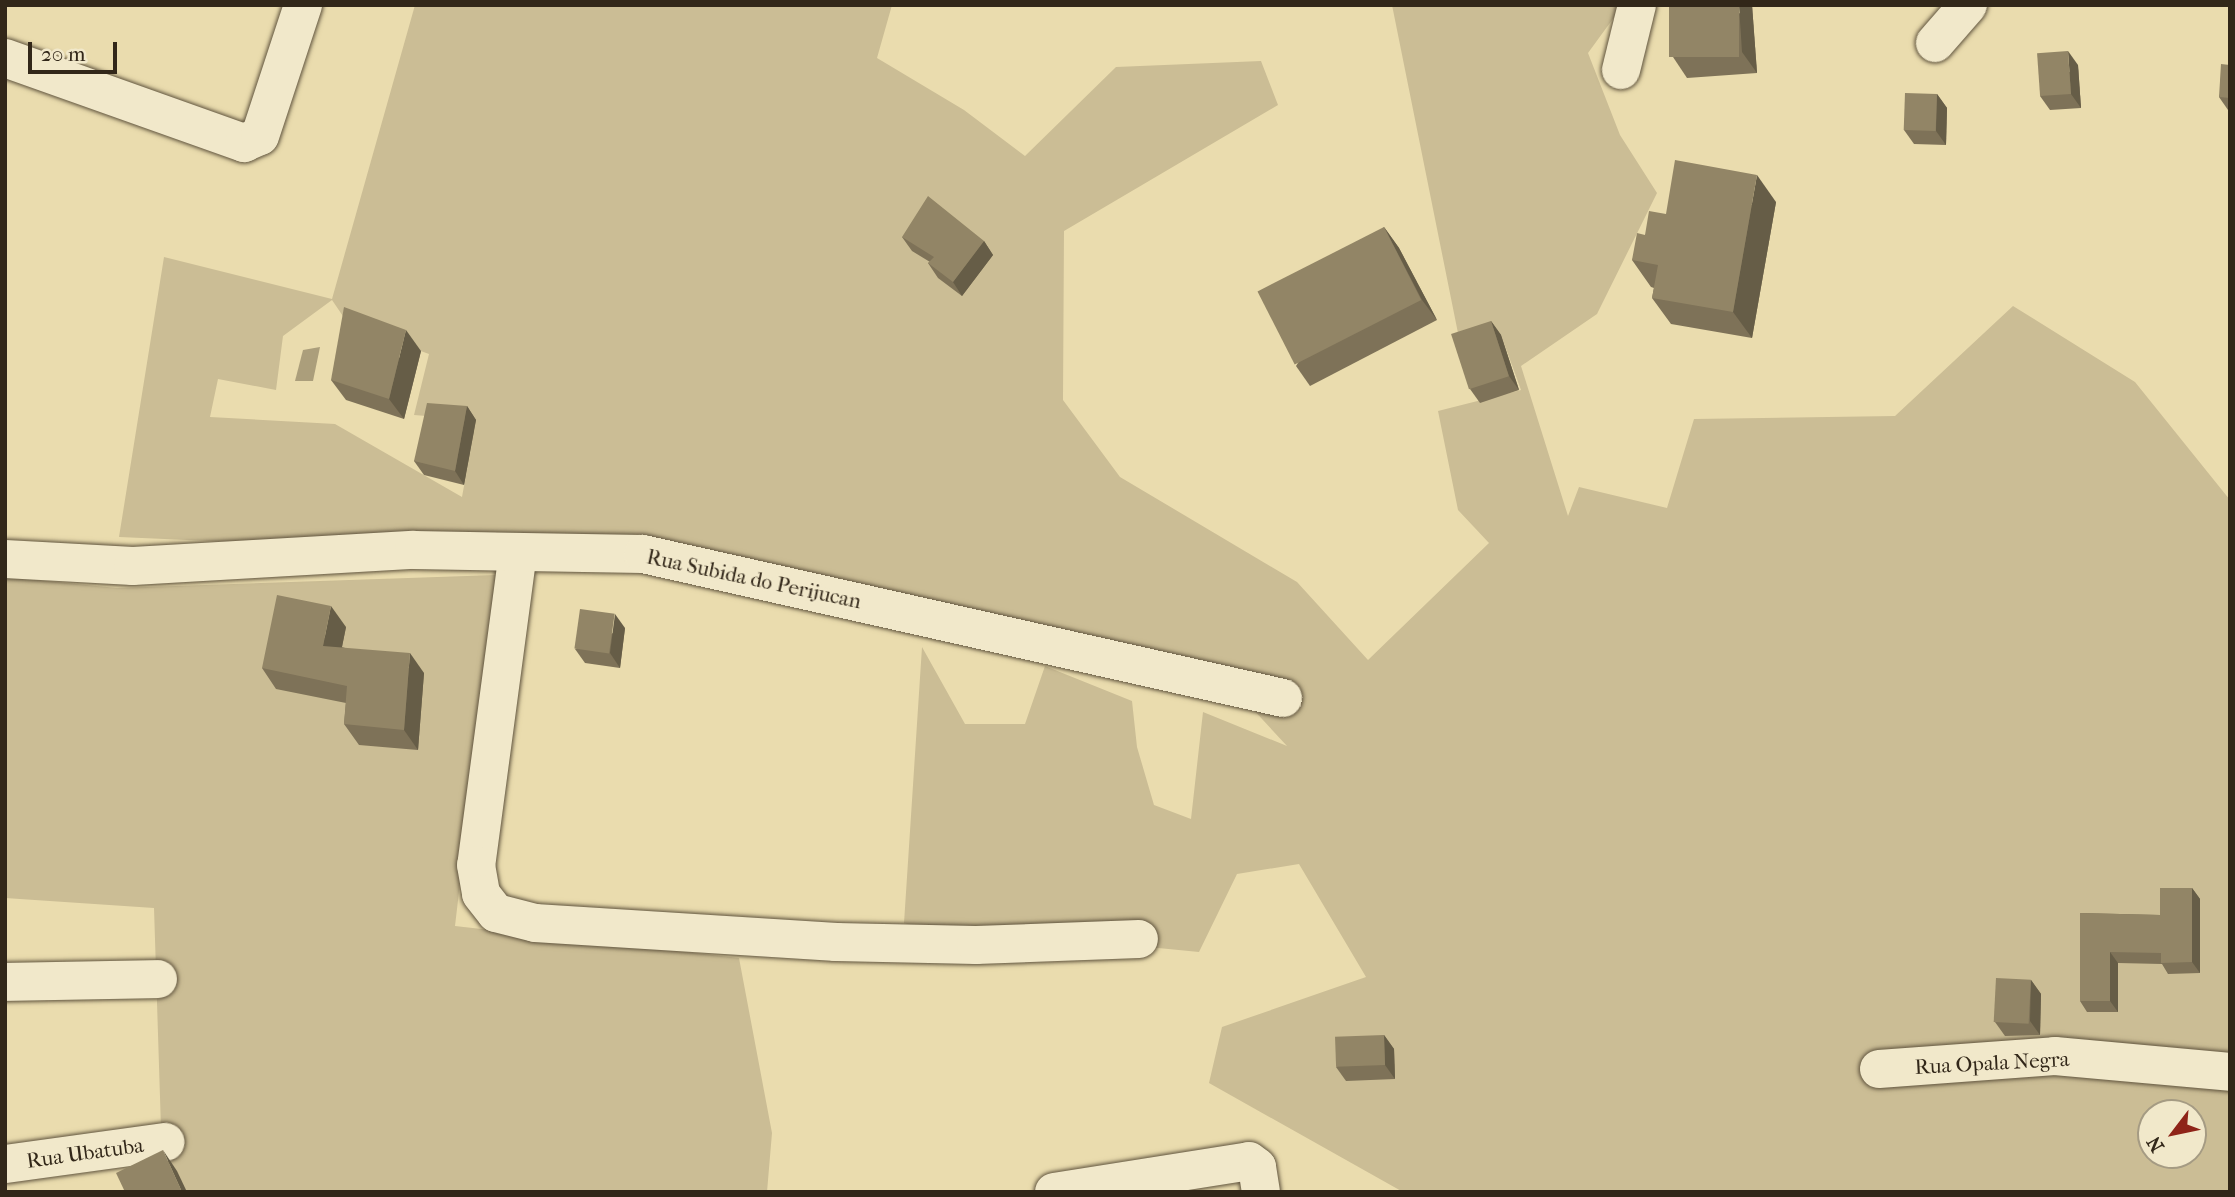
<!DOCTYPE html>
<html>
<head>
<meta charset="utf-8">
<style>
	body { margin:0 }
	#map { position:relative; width:2235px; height:1197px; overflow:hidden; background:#eadcae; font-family:"IM FELL French Canon",serif }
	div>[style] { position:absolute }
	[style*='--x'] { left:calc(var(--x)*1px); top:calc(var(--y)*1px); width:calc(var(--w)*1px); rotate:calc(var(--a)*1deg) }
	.green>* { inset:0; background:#cbbd95 }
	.water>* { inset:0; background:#ab9e7b }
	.roads { filter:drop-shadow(0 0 2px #60543e) drop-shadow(0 0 2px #60543e) }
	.minor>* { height:38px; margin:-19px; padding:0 19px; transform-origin:19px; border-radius:19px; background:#f1e8ca }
	.wall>* { inset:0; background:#7e7258 }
	.shaded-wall>* { inset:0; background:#665d47 }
	.building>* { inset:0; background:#928566; transform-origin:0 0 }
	span { translate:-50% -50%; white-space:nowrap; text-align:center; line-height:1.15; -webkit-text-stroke:5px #f1e8ca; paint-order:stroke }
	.street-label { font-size:21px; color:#322719 }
	.frame { position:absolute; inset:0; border:7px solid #322719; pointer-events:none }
	.north { position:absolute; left:2137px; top:1099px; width:70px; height:70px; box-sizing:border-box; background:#f1e8ca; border:2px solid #a59b83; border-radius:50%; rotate:238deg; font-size:19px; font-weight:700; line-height:28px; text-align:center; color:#322719 }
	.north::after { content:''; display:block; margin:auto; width:24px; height:32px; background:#8f2418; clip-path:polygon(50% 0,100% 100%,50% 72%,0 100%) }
	.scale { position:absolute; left:28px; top:42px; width:89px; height:32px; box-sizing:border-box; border:4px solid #322719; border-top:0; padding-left:9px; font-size:21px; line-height:24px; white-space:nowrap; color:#322719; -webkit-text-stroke:5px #f1e8ca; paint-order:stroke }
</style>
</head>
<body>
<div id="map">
	<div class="green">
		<i style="clip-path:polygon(evenodd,415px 5px,892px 5px,877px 58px,964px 110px,1025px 156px,1116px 67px,1261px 61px,1278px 105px,1064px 231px,1063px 400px,1120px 477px,1297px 582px,1368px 660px,1489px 543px,1458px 510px,1438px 411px,1521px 390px,1501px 335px,1461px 348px,1392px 5px,1623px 5px,1588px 53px,1620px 135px,1657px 193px,1597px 314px,1521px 366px,1568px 516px,1579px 487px,1667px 508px,1694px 419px,1895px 416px,2013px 306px,2135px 382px,2230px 500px,2230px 1192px,1403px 1192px,1209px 1083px,1222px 1027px,1366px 977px,1299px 864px,1237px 874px,1199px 952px,1087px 941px,976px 945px,904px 923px,922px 647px,965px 724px,1025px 724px,1045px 666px,1132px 701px,1137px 747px,1154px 805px,1191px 819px,1203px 712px,1287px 746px,1212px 665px,798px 588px,434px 551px,119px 537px,164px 257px,332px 299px,415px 5px,332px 300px,349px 325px,429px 354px,414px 415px,476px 420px,462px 497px,335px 424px,210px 417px,218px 379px,276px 390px,283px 336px,332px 300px,415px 5px,2151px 1113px,2193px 1113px,2193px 1155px,2151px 1155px,2151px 1113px)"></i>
		<i style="clip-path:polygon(496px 575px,455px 926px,739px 958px,772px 1133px,767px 1192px,163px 1192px,154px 908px,5px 898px,5px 577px,117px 588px)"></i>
	</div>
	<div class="water">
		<i style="clip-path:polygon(320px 347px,313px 381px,295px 381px,303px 350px)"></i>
	</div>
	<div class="roads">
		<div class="minor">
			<i style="--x:1935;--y:43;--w:50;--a:-49"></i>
			<i style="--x:5;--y:58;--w:254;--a:19.6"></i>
			<i style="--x:244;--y:143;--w:17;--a:-24"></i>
			<i style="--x:260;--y:136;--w:138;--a:-71.8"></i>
			<i style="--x:1621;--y:70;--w:67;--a:-76.2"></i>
			<i style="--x:518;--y:552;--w:316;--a:97.6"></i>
			<i style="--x:476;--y:865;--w:29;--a:80"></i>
			<i style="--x:481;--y:894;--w:24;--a:52"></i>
			<i style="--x:496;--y:913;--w:40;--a:14.4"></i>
			<i style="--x:535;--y:923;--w:302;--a:3.6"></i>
			<i style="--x:836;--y:942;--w:140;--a:1.2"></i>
			<i style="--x:976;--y:945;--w:163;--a:-2.1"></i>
			<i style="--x:5;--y:559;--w:128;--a:3.1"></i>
			<i style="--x:133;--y:566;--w:281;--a:-3.3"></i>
			<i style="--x:414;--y:550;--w:229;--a:1"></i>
			<i style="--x:643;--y:554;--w:656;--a:12.68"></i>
			<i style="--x:5;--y:982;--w:153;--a:-1.1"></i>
			<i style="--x:1879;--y:1069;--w:176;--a:-4.2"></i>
			<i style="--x:2055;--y:1056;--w:176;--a:5.2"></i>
			<i style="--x:5;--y:1164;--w:162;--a:-7.8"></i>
			<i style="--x:1054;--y:1192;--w:197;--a:-9"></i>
			<i style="--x:1249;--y:1161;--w:10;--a:37"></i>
			<i style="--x:1257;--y:1167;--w:25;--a:81"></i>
		</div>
	</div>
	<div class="wall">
		<i style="clip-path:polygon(1752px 5px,1757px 73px,1687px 78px,1673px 57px)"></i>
		<i style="clip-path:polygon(2078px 65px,2081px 108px,2050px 110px,2040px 96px)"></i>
		<i style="clip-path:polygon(2230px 65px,2230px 110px,2228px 110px,2219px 97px)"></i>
		<i style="clip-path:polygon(1937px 94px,1947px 108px,1946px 145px,1914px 144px,1904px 130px)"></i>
		<i style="clip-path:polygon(1776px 202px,1752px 338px,1671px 324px,1652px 298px,1654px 288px,1651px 287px,1632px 260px,1645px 235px,1666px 214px)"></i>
		<i style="clip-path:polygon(1384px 227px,1399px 248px,1437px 320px,1310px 386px,1296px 366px)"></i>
		<i style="clip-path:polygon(902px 237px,984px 241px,993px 255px,962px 296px,938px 278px,928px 263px,930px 262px,912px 251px)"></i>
		<i style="clip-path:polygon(1491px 321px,1501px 335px,1519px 390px,1480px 403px,1470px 389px)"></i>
		<i style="clip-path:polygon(421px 351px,404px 419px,346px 400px,331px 380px)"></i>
		<i style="clip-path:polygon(467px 406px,476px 420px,464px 485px,424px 475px,414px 461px)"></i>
		<i style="clip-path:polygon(346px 627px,342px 647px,424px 673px,418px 750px,359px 745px,344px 724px,346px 703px,276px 689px,262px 668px)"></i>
		<i style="clip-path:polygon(625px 628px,620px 668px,585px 663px,575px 649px)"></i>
		<i style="clip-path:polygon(2192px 888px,2200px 899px,2200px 973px,2168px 974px,2162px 964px,2118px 963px,2118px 1012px,2087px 1012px,2080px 1001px,2080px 913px,2160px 915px)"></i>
		<i style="clip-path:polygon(2031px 980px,2041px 994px,2040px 1035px,2005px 1036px,1995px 1022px)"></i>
		<i style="clip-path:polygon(1384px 1035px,1394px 1049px,1395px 1079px,1346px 1081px,1336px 1067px)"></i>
	</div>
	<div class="shaded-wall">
		<i style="clip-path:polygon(1739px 5px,1752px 5px,1757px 73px,1742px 52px)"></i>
		<i style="clip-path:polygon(2068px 51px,2078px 65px,2081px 108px,2071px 94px)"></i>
		<i style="clip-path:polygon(1937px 94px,1947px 108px,1946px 145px,1936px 131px)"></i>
		<i style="clip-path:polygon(1757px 175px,1776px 202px,1752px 338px,1733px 312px)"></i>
		<i style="clip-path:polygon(1384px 227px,1399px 248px,1437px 320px,1422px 300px)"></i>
		<i style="clip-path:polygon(984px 241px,993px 255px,962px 296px,953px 282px)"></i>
		<i style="clip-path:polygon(1491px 321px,1501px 335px,1519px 390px,1509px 376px)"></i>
		<i style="clip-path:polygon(406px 330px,421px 351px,404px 419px,389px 399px)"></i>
		<i style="clip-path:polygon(467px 406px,476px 420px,464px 485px,455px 471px)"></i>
		<i style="clip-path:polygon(331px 606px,346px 627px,338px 666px,323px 646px)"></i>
		<i style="clip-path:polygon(615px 614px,625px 628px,620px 668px,610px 653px)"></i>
		<i style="clip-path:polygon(410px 653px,424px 673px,418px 750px,404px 730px)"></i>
		<i style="clip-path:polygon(2192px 888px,2200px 899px,2200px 973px,2192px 962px)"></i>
		<i style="clip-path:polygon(2110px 952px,2118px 963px,2118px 1012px,2110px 1001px)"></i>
		<i style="clip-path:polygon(2031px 980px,2041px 994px,2040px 1035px,2030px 1021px)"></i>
		<i style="clip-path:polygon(1384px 1035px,1394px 1049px,1395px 1079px,1385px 1065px)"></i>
		<i style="clip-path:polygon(163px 1150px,177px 1171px,187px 1192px,182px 1192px)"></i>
	</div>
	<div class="building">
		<i style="left:1669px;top:5px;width:70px;height:52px"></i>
		<i style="left:2068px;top:51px;width:43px;height:31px;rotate:86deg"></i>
		<i style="clip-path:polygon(2221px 64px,2230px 65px,2230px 98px,2219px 97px)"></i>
		<i style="left:1905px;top:93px;width:32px;height:37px;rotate:2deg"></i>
		<i style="clip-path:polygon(1675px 160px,1757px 175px,1733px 312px,1652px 298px,1658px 265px,1632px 260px,1637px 233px,1645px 235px,1649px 211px,1666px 214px)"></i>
		<i style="clip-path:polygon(928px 196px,984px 241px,953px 282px,928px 263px,934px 257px,902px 237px)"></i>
		<i style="left:1384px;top:227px;width:82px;height:142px;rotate:63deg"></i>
		<i style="clip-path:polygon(344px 307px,406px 330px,389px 399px,331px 380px)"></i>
		<i style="left:1491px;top:321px;width:58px;height:42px;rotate:72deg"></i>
		<i style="clip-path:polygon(427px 403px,467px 406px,455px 471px,414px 461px)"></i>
		<i style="clip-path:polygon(277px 595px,331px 606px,323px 646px,410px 653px,404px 730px,344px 724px,347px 686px,262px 668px)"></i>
		<i style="left:580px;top:609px;width:35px;height:40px;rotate:8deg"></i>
		<i style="clip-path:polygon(2160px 888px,2192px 888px,2192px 962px,2161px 963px,2161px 953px,2110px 952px,2110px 1001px,2080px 1001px,2080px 913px,2160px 915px)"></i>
		<i style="left:1996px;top:978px;width:35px;height:44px;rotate:3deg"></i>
		<i style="left:1384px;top:1035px;width:30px;height:49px;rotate:88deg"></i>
		<i style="clip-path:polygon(163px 1150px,182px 1192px,125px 1192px,116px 1173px)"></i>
	</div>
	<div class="street-label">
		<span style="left:754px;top:579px;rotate:12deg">Rua Subida do Perijucan</span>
		<span style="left:1992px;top:1063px;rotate:-3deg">Rua Opala Negra</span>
		<span style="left:85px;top:1153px;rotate:-8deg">Rua Ubatuba</span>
	</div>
	<div class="frame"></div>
	<div class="north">N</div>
	<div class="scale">20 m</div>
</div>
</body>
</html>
